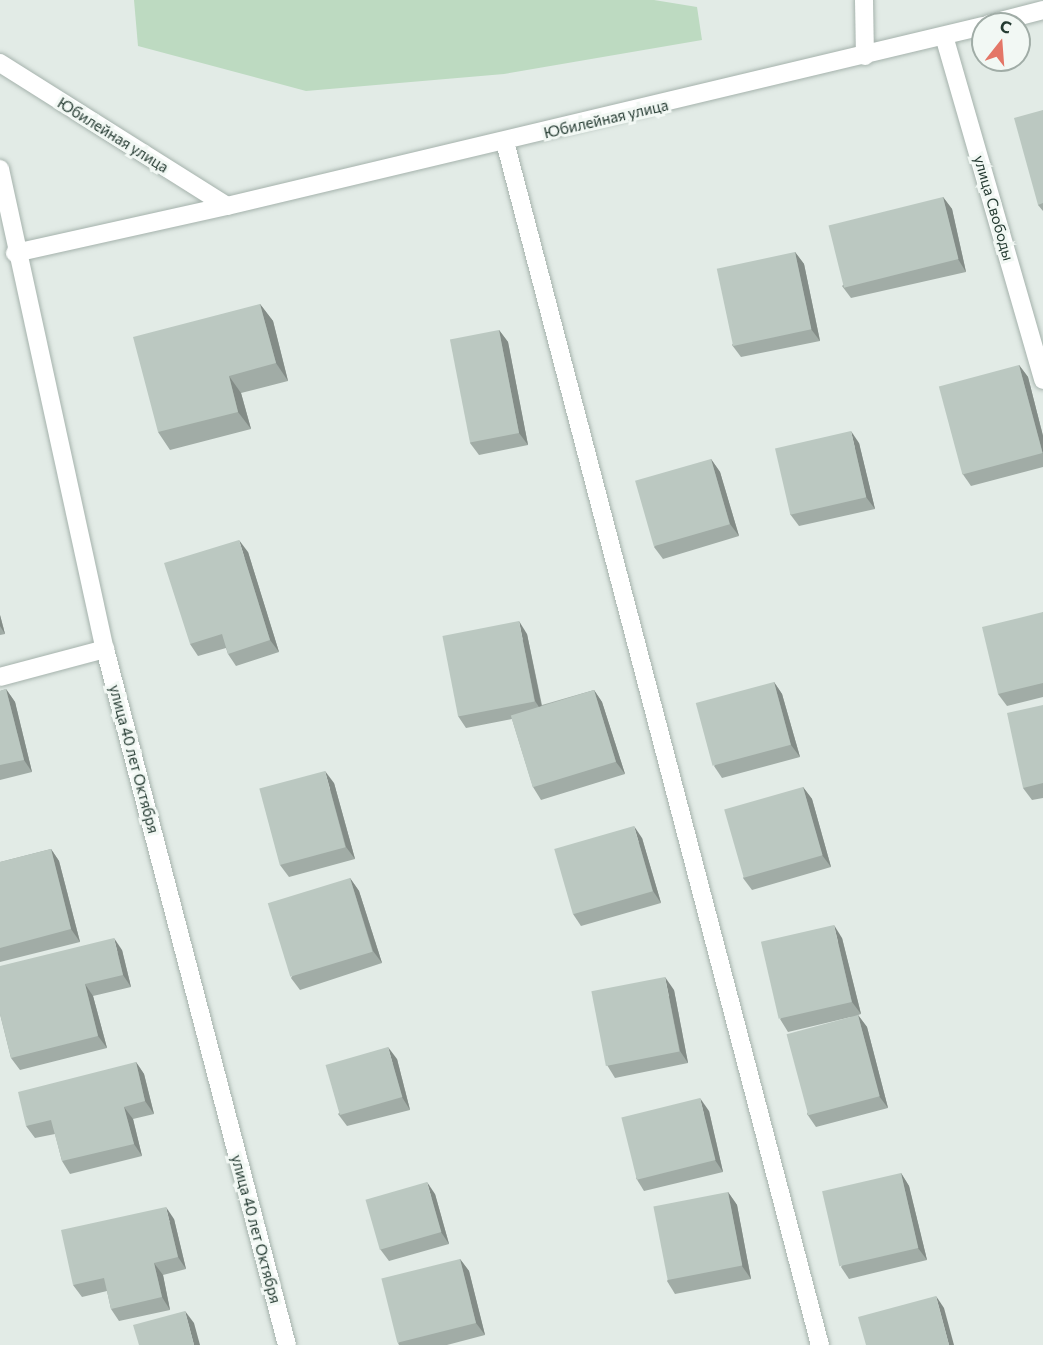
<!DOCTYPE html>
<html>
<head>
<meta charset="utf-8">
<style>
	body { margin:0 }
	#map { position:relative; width:1043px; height:1345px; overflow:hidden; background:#e2ebe6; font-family:Commissioner,sans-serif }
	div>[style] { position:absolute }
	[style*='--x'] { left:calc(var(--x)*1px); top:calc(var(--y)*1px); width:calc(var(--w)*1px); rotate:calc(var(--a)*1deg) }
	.green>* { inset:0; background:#bddac1 }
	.roads { filter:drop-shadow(0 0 2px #a5b2ac) drop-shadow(0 0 2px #a5b2ac) }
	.service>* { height:18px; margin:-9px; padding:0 9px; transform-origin:9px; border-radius:9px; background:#fff }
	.minor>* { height:18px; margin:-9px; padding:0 9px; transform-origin:9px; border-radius:9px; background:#fff }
	.secondary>* { height:18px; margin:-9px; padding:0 9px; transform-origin:9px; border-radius:9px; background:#fff }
	.wall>* { inset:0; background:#a1aca6 }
	.shaded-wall>* { inset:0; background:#838c87 }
	.building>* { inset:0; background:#bbc8c1; transform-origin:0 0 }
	span { translate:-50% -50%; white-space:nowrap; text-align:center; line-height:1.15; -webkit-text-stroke:6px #f2f8f4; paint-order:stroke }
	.street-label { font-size:15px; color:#243a31 }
	.north { position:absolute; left:971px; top:12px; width:60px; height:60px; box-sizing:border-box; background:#f2f8f4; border:2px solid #a0aca6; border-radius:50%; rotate:17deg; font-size:16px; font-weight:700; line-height:24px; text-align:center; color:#243a31 }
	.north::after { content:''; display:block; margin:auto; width:21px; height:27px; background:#e47667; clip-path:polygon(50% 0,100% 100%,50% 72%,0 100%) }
</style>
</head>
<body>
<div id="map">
	<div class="green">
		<i style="clip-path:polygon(134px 0,654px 0,697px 7px,702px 40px,504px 74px,306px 91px,138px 46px)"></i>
	</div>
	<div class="roads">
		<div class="service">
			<i style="--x:0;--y:677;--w:109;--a:-14.9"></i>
		</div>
		<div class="minor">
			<i style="--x:864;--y:0;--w:56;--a:89"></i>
			<i style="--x:989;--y:24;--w:56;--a:-14.5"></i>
			<i style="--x:944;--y:36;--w:358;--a:73.9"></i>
			<i style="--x:0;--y:63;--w:268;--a:32.2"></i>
			<i style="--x:227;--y:206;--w:777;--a:-13.39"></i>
			<i style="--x:505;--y:142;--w:1244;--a:75.33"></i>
			<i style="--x:15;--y:253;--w:217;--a:-12.5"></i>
		</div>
		<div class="secondary">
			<i style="--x:0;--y:169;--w:491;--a:77.7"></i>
			<i style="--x:105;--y:649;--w:719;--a:75.35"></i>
		</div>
	</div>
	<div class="wall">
		<i style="clip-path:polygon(1043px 110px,1043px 211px,1038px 205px)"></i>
		<i style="clip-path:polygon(943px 197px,952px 209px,966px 272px,851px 298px,842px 286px)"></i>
		<i style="clip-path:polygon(795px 252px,804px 264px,820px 341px,741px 357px,732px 345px)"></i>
		<i style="clip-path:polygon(260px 304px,273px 321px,288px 381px,241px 393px,251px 429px,170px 450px,158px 432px)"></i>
		<i style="clip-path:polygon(499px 330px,508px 342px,528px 445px,479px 455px,470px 443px)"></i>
		<i style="clip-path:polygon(1019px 365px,1028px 377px,1043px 436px,1043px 467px,971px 486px,962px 473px)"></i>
		<i style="clip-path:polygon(859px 443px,875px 509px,799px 526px,790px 514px)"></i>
		<i style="clip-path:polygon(711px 459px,720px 472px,739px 536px,663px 559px,654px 547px)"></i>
		<i style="clip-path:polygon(248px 552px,279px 652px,236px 666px,228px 654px,226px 648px,198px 656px,190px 644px)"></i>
		<i style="clip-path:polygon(1043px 612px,1043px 697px,1007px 706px,998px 694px)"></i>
		<i style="clip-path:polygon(0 615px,5px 634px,0 635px)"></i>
		<i style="clip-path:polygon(527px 634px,542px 705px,594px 690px,602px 702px,625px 774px,541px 800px,533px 787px,512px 719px,466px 728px,458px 716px)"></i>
		<i style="clip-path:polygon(774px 682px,782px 694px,800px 757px,722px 778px,714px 766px)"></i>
		<i style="clip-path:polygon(6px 689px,15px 702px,32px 772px,0 780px,0 691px)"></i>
		<i style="clip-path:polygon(1043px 705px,1043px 798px,1032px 800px,1023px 788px)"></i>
		<i style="clip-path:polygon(334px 783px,355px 859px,289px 877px,280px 865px)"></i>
		<i style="clip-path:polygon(803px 787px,812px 799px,831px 867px,752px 890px,743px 878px)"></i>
		<i style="clip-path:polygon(642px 838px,661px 903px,581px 926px,573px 914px)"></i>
		<i style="clip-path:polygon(51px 849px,59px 861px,80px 942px,0 962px,0 862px)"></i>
		<i style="clip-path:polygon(350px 878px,359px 891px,382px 963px,300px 990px,291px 978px)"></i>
		<i style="clip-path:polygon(842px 938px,861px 1014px,858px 1015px,867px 1027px,888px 1108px,816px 1127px,807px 1114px,851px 1017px,788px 1032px,780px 1019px)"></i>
		<i style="clip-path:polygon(122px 950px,131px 987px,93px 996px,107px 1048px,20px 1070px,11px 1058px,0 1014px)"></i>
		<i style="clip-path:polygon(674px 990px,688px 1063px,615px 1078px,607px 1065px)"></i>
		<i style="clip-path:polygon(397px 1059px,410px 1110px,347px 1126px,338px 1114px)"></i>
		<i style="clip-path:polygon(136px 1062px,144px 1074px,154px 1114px,133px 1119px,142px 1156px,70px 1174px,62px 1161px,55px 1134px,35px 1138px,26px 1126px)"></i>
		<i style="clip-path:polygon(709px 1111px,723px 1172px,644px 1191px,636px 1178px)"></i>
		<i style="clip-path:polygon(901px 1173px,909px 1186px,927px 1260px,849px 1279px,841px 1267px)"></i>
		<i style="clip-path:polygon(728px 1192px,737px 1205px,751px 1279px,675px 1294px,667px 1281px)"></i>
		<i style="clip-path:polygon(435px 1194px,449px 1244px,389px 1261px,380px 1249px)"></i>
		<i style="clip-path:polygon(174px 1219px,186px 1269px,163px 1275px,170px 1310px,119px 1321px,111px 1309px,107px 1291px,82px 1297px,73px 1285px)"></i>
		<i style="clip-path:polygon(460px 1259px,469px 1271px,485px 1335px,447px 1345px,399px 1345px,398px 1343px)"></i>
	</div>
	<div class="shaded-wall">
		<i style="clip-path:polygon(943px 197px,952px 209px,966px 272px,958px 259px)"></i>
		<i style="clip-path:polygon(795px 252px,804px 264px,820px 341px,811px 329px)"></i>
		<i style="clip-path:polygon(260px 304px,273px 321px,288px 381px,276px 363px)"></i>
		<i style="clip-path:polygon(499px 330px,508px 342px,528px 445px,519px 433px)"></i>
		<i style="clip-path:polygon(1019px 365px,1028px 377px,1043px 436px,1043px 454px)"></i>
		<i style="clip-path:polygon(229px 376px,241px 393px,251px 429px,238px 412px)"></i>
		<i style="clip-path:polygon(851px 431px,859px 443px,875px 509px,866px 497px)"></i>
		<i style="clip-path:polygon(711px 459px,720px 472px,739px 536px,730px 524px)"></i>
		<i style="clip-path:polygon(239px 540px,248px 552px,279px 652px,270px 640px)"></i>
		<i style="clip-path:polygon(0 615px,5px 634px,0 626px)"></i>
		<i style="clip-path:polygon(519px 621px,527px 634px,543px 713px,535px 701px)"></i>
		<i style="clip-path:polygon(774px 682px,782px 694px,800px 757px,791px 745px)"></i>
		<i style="clip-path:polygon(6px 689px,15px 702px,32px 772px,24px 760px)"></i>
		<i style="clip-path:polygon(594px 690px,602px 702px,625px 774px,616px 762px)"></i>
		<i style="clip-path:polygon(325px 771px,334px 783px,355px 859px,346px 847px)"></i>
		<i style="clip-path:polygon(803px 787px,812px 799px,831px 867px,822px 855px)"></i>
		<i style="clip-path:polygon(634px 826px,642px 838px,661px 903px,653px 891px)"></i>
		<i style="clip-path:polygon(51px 849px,59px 861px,80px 942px,71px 929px)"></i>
		<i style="clip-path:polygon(350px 878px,359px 891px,382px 963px,373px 951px)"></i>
		<i style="clip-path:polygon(834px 925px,842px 938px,861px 1014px,852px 1002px)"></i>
		<i style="clip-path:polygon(114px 938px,122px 950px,131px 987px,123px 975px)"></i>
		<i style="clip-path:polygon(665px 977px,674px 990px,688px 1063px,680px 1051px)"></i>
		<i style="clip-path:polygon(85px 984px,93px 996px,107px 1048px,98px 1036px)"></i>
		<i style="clip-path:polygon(858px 1015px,867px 1027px,888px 1108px,879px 1096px)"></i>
		<i style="clip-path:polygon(388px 1047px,397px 1059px,410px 1110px,402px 1097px)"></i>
		<i style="clip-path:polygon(136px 1062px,144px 1074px,154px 1114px,145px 1101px)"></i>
		<i style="clip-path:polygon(700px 1098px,709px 1111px,723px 1172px,715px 1160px)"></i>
		<i style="clip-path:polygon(124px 1107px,133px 1119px,142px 1156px,134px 1144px)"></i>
		<i style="clip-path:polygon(901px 1173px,909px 1186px,927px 1260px,918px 1248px)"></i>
		<i style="clip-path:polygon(427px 1182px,435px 1194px,449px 1244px,441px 1232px)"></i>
		<i style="clip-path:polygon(728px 1192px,737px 1205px,751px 1279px,742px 1266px)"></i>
		<i style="clip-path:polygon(166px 1207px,174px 1219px,186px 1269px,178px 1257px)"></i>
		<i style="clip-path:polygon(460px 1259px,469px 1271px,485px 1335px,476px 1323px)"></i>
		<i style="clip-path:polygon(154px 1263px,163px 1275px,170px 1310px,162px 1297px)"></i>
		<i style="clip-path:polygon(936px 1296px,944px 1308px,954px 1345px,949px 1345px)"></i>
		<i style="clip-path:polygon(185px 1311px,194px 1323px,200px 1345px,194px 1345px)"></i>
	</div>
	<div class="building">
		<i style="clip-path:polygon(1043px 110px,1043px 203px,1038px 205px,1014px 118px)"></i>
		<i style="left:943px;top:197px;width:64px;height:118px;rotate:76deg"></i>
		<i style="left:795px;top:252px;width:79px;height:80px;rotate:78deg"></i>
		<i style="clip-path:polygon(260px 304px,276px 363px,229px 376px,238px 412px,158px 432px,133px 337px)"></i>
		<i style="left:499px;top:330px;width:105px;height:50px;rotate:79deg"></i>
		<i style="left:1019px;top:365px;width:91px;height:83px;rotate:75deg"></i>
		<i style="left:851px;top:431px;width:68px;height:78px;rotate:77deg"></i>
		<i style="left:711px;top:459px;width:68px;height:79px;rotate:74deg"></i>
		<i style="clip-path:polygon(239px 540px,270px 640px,228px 654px,222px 634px,190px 644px,164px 563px)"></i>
		<i style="clip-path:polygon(1043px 612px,1043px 683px,998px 694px,982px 627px)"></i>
		<i style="left:519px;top:621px;width:82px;height:78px;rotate:79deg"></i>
		<i style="left:774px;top:682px;width:65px;height:81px;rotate:75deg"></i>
		<i style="clip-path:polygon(6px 689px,24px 760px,0 765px,0 691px)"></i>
		<i style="left:594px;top:690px;width:75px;height:87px;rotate:73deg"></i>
		<i style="clip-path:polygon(1043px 705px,1043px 783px,1023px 788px,1007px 713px)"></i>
		<i style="left:325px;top:771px;width:79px;height:68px;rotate:75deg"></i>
		<i style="left:803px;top:787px;width:71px;height:82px;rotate:74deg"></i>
		<i style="left:634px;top:826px;width:68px;height:83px;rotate:74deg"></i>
		<i style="clip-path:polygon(51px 849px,71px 929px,0 948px,0 862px)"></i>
		<i style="left:350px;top:878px;width:77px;height:86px;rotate:73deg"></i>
		<i style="left:834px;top:925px;width:79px;height:75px;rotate:77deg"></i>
		<i style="clip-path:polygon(114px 938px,123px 975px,85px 984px,98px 1036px,11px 1058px,0 1014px,0 966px)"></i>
		<i style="left:665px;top:977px;width:76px;height:75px;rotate:79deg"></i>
		<i style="left:858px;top:1015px;width:84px;height:74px;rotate:75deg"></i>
		<i style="left:388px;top:1047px;width:52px;height:65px;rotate:74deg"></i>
		<i style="clip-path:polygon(136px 1062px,145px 1101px,124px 1107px,134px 1144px,62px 1161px,51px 1120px,26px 1126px,18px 1092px)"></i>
		<i style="left:700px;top:1098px;width:64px;height:81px;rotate:76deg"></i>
		<i style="left:901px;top:1173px;width:77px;height:81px;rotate:77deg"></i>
		<i style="left:427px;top:1182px;width:52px;height:64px;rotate:74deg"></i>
		<i style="left:728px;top:1192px;width:75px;height:76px;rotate:79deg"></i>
		<i style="clip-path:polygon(166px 1207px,178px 1257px,154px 1263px,162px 1297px,111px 1309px,104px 1278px,73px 1285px,61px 1230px)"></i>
		<i style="left:460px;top:1259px;width:66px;height:81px;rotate:76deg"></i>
		<i style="clip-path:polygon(936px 1296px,949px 1345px,866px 1345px,858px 1317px)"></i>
		<i style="clip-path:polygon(185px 1311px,194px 1345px,139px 1345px,133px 1325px)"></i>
	</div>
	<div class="street-label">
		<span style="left:606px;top:119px;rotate:-13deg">Юбилейная улица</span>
		<span style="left:113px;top:135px;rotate:32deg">Юбилейная улица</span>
		<span style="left:994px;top:208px;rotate:74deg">улица Свободы</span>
		<span style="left:134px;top:759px;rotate:75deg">улица 40 лет Октября</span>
		<span style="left:256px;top:1229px;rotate:75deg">улица 40 лет Октября</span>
	</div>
	<div class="north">С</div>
</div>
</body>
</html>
